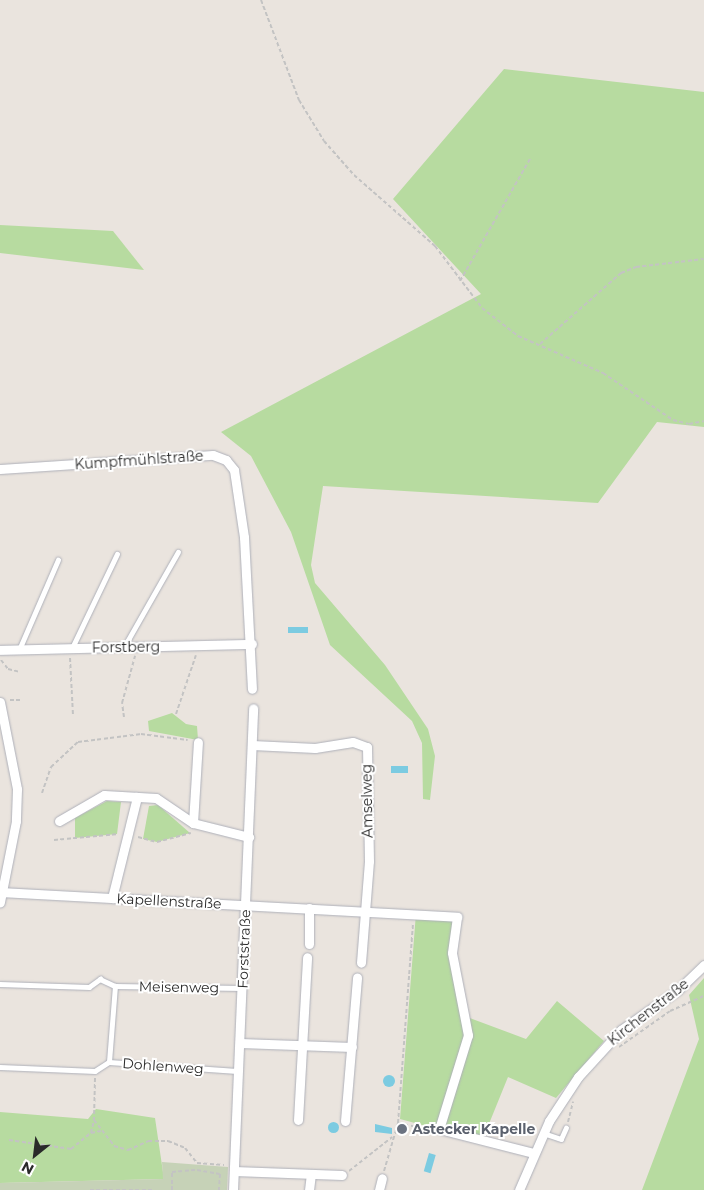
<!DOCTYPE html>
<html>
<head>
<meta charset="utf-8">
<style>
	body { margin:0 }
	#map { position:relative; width:704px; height:1190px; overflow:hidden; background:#eae4de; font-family:Montserrat,sans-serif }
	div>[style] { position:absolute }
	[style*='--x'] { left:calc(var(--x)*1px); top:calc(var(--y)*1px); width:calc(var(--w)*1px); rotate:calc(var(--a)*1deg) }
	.green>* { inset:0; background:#b7dba0 }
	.cemetery>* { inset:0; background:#c6d2b7 }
	.water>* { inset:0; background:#7ccbe1; transform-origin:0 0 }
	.round { border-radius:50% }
	.path>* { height:2px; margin-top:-1px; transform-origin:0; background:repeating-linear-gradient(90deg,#c3c3c3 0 4px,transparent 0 6.5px) }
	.roads { filter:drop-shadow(0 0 1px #aeb0b9) drop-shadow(0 0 1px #aeb0b9) }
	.service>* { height:4.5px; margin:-2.25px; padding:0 2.25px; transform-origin:2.25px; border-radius:2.25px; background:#fff }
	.minor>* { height:9px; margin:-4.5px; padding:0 4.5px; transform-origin:4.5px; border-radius:4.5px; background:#fff }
	.dots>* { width:14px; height:14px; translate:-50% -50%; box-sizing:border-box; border:2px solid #fff; border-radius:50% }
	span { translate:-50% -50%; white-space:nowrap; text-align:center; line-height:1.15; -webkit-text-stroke:4px #fff; paint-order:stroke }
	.street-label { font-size:14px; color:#2a2a2a }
	.worship-label { font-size:14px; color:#5b616d; font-weight:700 }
	.left { translate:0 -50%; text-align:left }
	.north { position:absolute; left:10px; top:1130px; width:50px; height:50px; -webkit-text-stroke:4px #fff; paint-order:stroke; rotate:209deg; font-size:14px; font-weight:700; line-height:20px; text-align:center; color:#2a2a2a }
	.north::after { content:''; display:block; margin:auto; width:18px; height:22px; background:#2a2a2a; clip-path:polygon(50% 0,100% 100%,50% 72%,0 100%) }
</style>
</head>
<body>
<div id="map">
	<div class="green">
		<i style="clip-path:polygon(504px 69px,704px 92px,704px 427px,657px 422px,598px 503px,323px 486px,311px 565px,315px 583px,385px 665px,428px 729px,435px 756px,430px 800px,423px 799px,422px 743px,412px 721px,330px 645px,291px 532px,251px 456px,221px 432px,481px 294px,393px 199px)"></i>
		<i style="clip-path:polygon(0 225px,113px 231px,144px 270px,0 253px)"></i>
		<i style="clip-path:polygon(172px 713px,186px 724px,197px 726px,198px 740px,149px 731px,148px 721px)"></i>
		<i style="clip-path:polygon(107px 801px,121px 802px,117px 834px,75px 838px,75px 818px)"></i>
		<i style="clip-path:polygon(158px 805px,190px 833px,157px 842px,143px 839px,149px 806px)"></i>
		<i style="clip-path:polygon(416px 913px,457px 917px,452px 940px,467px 1017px,526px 1039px,557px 1001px,604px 1041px,556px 1098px,508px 1077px,482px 1141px,400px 1119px)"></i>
		<i style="clip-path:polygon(704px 978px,704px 1190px,642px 1190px,699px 1039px,689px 995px)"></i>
		<i style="clip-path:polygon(96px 1109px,155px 1118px,164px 1179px,0 1183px,0 1112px,88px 1119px)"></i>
	</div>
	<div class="cemetery">
		<i style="clip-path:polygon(162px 1162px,228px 1167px,227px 1190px,0 1190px,0 1183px,163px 1179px)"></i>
	</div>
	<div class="water">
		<i style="left:308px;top:627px;width:6px;height:20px;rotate:90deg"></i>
		<i style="left:391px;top:766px;width:17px;height:7px"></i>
		<i class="round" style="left:383px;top:1075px;width:12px;height:12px"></i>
		<i class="round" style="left:327.5px;top:1121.5px;width:11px;height:11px"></i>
		<i style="clip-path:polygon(375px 1124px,392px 1128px,392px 1134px,375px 1132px)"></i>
		<i style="left:429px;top:1153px;width:7px;height:19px;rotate:16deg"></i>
	</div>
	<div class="path">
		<i style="--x:261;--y:0;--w:107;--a:69.2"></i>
		<i style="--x:299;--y:100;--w:48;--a:58.6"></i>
		<i style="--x:324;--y:141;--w:45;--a:48.6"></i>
		<i style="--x:354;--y:175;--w:108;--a:41.2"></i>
		<i style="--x:435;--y:246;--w:78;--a:52.8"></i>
		<i style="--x:482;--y:308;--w:46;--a:37.9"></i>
		<i style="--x:518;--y:336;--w:93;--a:23.5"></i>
		<i style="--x:603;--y:373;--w:84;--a:33.9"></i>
		<i style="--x:673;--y:420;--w:16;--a:14"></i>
		<i style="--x:689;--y:424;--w:15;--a:-11"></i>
		<i style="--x:460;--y:281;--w:141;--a:-60.2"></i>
		<i style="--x:540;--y:344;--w:108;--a:-41.2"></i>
		<i style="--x:621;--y:273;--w:16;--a:-22"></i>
		<i style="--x:636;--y:267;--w:68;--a:-6.7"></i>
		<i style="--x:70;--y:658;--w:57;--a:87"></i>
		<i style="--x:1;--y:660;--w:11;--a:52"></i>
		<i style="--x:8;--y:669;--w:12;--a:14"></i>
		<i style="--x:10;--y:700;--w:13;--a:0"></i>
		<i style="--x:176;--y:714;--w:62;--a:-71.3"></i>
		<i style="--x:124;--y:717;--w:14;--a:-98"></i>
		<i style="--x:122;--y:703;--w:49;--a:-74.5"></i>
		<i style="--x:42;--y:793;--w:28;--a:-71"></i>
		<i style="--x:51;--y:767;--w:37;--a:-43"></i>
		<i style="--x:78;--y:742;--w:64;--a:-7.2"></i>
		<i style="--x:141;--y:734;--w:47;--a:7.3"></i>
		<i style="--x:138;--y:837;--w:20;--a:15"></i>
		<i style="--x:157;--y:842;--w:35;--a:-15"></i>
		<i style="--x:54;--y:840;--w:65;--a:-5.3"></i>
		<i style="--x:619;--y:1047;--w:62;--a:-35.2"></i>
		<i style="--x:670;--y:1011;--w:37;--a:-24"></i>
		<i style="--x:95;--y:1078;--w:42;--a:91.4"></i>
		<i style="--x:94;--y:1120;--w:33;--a:52"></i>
		<i style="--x:114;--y:1146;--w:15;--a:16"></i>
		<i style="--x:128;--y:1150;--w:22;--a:-24"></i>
		<i style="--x:148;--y:1141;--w:20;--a:0"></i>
		<i style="--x:168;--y:1141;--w:18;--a:22"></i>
		<i style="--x:185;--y:1148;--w:19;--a:51"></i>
		<i style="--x:197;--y:1163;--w:27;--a:4"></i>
		<i style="--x:568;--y:1122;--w:21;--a:-76"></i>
		<i style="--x:398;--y:1123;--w:201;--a:-85.7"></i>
		<i style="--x:91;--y:1133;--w:10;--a:-11"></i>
		<i style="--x:9;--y:1140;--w:63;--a:8.3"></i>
		<i style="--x:71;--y:1149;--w:26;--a:-39"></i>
		<i style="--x:91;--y:1133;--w:13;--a:-77"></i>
		<i style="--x:349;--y:1171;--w:55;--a:-38.3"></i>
		<i style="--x:384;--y:1171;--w:50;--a:-73.7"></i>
		<i style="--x:398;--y:1123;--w:33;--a:12"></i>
		<i style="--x:90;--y:1190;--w:65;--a:0"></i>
		<i style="--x:172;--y:1190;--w:18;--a:-90"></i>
		<i style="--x:172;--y:1172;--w:25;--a:-5"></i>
		<i style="--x:197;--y:1170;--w:23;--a:10"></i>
		<i style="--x:220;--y:1174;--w:16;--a:94"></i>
	</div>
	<div class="roads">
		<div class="service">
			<i style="--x:124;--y:647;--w:109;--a:-60.4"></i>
			<i style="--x:72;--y:648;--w:104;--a:-64.4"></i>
			<i style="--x:19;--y:650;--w:98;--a:-66.6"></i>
			<i style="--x:0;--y:984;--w:89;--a:1.9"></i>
			<i style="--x:89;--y:987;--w:14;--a:-36"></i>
			<i style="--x:100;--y:979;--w:17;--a:25"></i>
			<i style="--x:115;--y:986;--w:126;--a:0.9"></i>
			<i style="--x:109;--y:1062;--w:76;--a:-85.5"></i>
			<i style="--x:0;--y:1067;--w:95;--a:2.4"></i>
			<i style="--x:95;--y:1071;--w:17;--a:-33"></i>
			<i style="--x:109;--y:1062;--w:128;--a:4"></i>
			<i style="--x:543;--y:1133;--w:19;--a:18"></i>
			<i style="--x:561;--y:1139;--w:12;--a:-66"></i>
		</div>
		<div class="minor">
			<i style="--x:0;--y:469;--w:213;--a:-3.8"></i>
			<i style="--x:213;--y:455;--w:14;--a:21"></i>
			<i style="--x:226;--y:460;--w:13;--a:51"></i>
			<i style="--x:234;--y:470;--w:68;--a:81.5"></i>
			<i style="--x:244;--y:537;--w:152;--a:87"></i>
			<i style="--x:0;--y:650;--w:252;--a:-1.4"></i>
			<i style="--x:0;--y:702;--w:89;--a:78.9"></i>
			<i style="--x:17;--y:789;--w:32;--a:92"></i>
			<i style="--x:16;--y:821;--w:83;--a:101.2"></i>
			<i style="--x:252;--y:745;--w:63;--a:2.7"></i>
			<i style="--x:315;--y:748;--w:38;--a:-9"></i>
			<i style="--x:353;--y:742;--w:15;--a:20"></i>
			<i style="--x:367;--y:747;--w:114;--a:89"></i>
			<i style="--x:369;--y:861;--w:102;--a:94.5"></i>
			<i style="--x:59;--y:821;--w:52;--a:-30"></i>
			<i style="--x:104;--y:795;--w:52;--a:3.3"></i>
			<i style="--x:156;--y:798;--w:45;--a:34"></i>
			<i style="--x:193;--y:823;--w:58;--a:14"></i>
			<i style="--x:193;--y:823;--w:81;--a:-86.5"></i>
			<i style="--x:0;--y:892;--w:458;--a:3.1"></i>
			<i style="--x:457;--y:917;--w:36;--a:98"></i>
			<i style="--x:452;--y:953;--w:84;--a:79"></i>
			<i style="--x:468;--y:1035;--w:98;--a:107.1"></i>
			<i style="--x:439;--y:1129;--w:97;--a:14.3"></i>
			<i style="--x:112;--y:898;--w:104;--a:-76.1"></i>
			<i style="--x:309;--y:944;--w:36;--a:-90"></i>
			<i style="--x:240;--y:1043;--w:112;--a:2"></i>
			<i style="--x:298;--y:1120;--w:163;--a:-86.8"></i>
			<i style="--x:345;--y:1121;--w:144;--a:-85.2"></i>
			<i style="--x:234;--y:1171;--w:108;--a:2.1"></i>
			<i style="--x:233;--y:1190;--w:482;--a:-87.6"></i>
			<i style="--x:309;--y:1190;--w:16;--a:-83"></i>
			<i style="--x:379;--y:1190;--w:12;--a:-76"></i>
			<i style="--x:519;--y:1190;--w:75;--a:-66.5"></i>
			<i style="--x:549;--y:1121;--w:53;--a:-56.6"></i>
			<i style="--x:578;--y:1077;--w:64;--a:-47.5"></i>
			<i style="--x:621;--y:1030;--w:70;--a:-35.1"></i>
			<i style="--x:678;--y:990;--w:36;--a:-44"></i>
		</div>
	</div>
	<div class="dots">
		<i style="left:402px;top:1129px;background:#6b7280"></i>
	</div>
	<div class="street-label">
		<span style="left:139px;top:460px;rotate:-4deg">Kumpfmühlstraße</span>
		<span style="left:126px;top:647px;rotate:-1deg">Forstberg</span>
		<span style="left:367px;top:801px;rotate:-91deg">Amselweg</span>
		<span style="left:169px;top:901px;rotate:3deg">Kapellenstraße</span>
		<span style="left:244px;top:949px;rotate:-88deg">Forststraße</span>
		<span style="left:179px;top:987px;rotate:1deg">Meisenweg</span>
		<span style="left:648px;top:1012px;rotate:-38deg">Kirchenstraße</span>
		<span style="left:163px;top:1066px;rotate:4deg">Dohlenweg</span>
	</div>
	<div class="worship-label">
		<span class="left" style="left:412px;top:1129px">Astecker Kapelle</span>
	</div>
	<div class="north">N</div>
</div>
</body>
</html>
